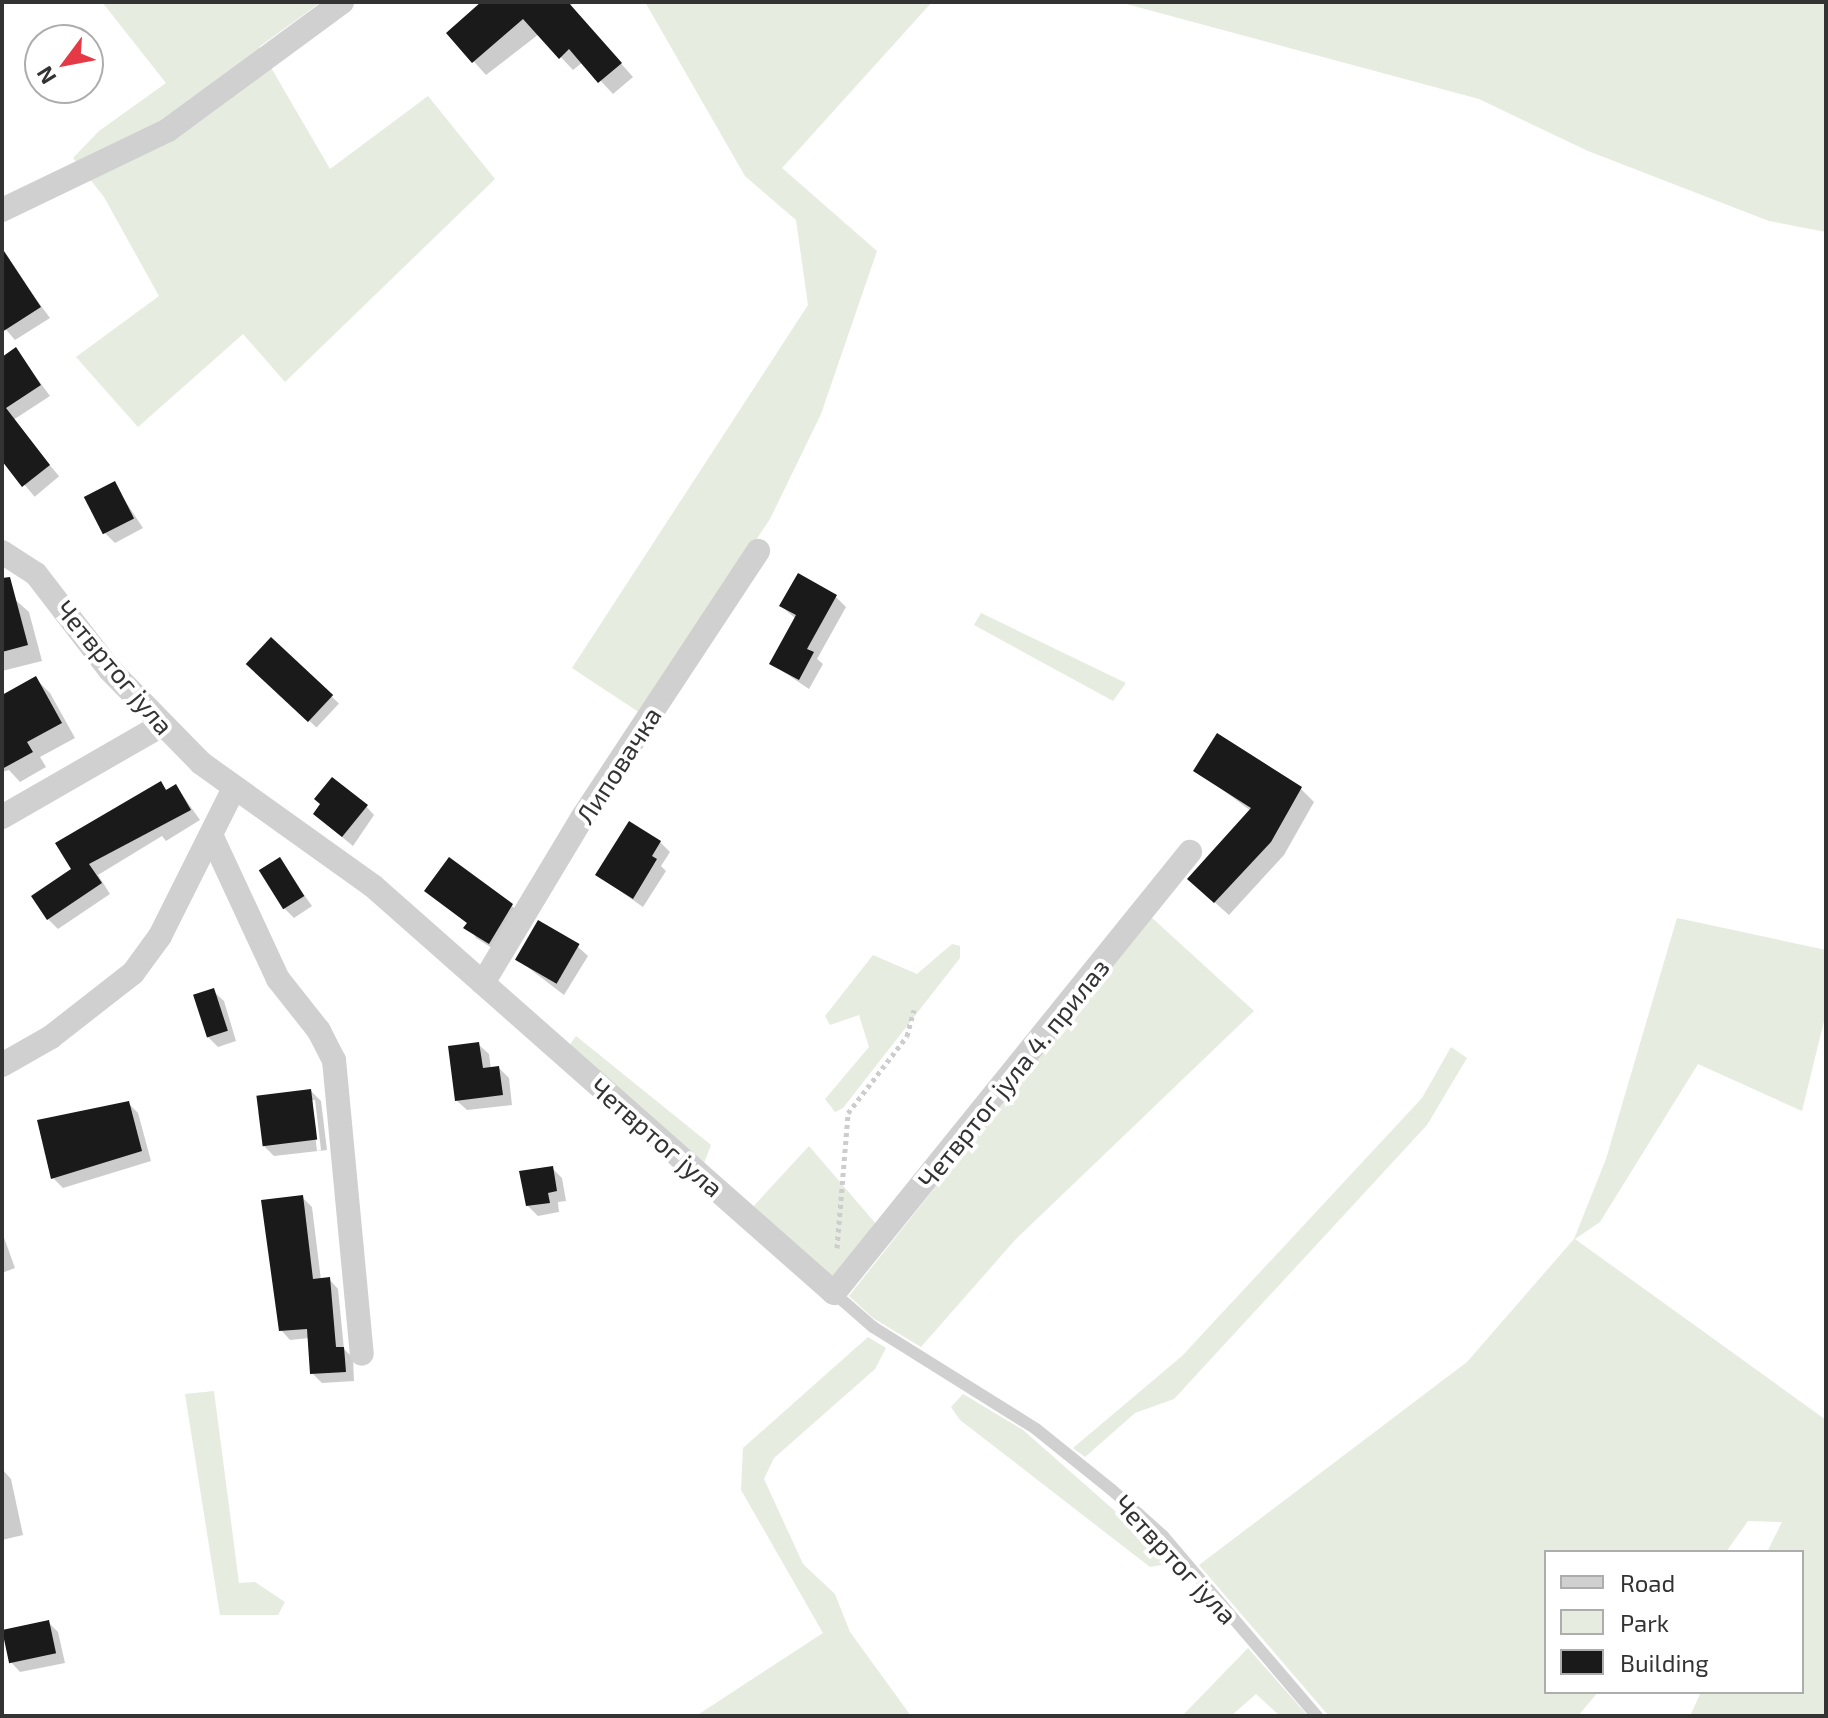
<!DOCTYPE html>
<html>
<head>
<meta charset="utf-8">
<style>
	body { margin:0 }
	#map { position:relative; width:1828px; height:1718px; overflow:hidden; background:#fff; font-family:"Exo 2",sans-serif }
	div>[style] { position:absolute }
	[style*='--x'] { left:calc(var(--x)*1px); top:calc(var(--y)*1px); width:calc(var(--w)*1px); rotate:calc(var(--a)*1deg) }
	.green>* { inset:0; background:#e6ecdf }
	.shadow>* { inset:0; background:#0003; transform-origin:0 0 }
	.building>* { inset:0; background:#1a1a1a; transform-origin:0 0 }
	.path>* { height:5px; margin-top:-2.5px; transform-origin:0; background:repeating-linear-gradient(90deg,#cdcdcd 0 4px,transparent 0 8px) }
	.service>* { height:12px; margin:-6px; padding:0 6px; transform-origin:6px; border-radius:6px; background:#d0d0d0 }
	.minor>* { height:24px; margin:-12px; padding:0 12px; transform-origin:12px; border-radius:12px; background:#d0d0d0 }
	span { translate:-50% -50%; white-space:nowrap; text-align:center; line-height:1.15; -webkit-text-stroke:8px #fff; paint-order:stroke }
	.street-label { font-size:26px; color:#333 }
	.frame { position:absolute; inset:0; border:4px solid #333; pointer-events:none }
	.legend { position:absolute; left:1544px; top:1550px; width:260px; height:144px; box-sizing:border-box; background:#fff; border:2px solid #adadad; margin:0; padding:10px 14px; list-style:none; font-size:24px; color:#333 }
	.legend li { display:flex; align-items:center; gap:16px; height:40px }
	.legend b { width:40px; border:2px solid #adadad }
	.north { position:absolute; left:24px; top:24px; width:80px; height:80px; box-sizing:border-box; background:#fff; border:2px solid #adadad; border-radius:50%; rotate:238deg; font-size:22px; font-weight:700; line-height:32px; text-align:center; color:#333 }
	.north::after { content:''; display:block; margin:auto; width:28px; height:36px; background:#e63946; clip-path:polygon(50% 0,100% 100%,50% 72%,0 100%) }
</style>
</head>
<body>
<div id="map">
	<div class="green">
		<i style="clip-path:polygon(102px 2px,321px 2px,259px 47px,330px 169px,428px 96px,495px 179px,285px 382px,243px 334px,138px 427px,76px 357px,159px 296px,104px 197px,73px 158px,99px 131px,166px 83px)"></i>
		<i style="clip-path:polygon(645px 2px,932px 2px,782px 168px,877px 251px,821px 414px,770px 519px,640px 713px,572px 668px,808px 305px,796px 220px,745px 176px)"></i>
		<i style="clip-path:polygon(1119px 2px,1826px 2px,1826px 232px,1769px 221px,1588px 151px,1479px 99px)"></i>
		<i style="clip-path:polygon(981px 613px,1126px 683px,1113px 701px,974px 625px)"></i>
		<i style="clip-path:polygon(1150px 916px,1254px 1011px,1015px 1240px,921px 1347px,873px 1318px,849px 1296px)"></i>
		<i style="clip-path:polygon(1677px 918px,1826px 950px,1826px 1013px,1802px 1111px,1698px 1064px,1600px 1222px,1575px 1239px,1826px 1420px,1826px 1716px,1690px 1716px,1701px 1692px,1802px 1692px,1802px 1552px,1767px 1552px,1782px 1522px,1748px 1521px,1726px 1552px,1546px 1552px,1546px 1692px,1598px 1692px,1578px 1716px,1329px 1716px,1199px 1565px,1467px 1362px,1574px 1239px,1606px 1159px)"></i>
		<i style="clip-path:polygon(952px 944px,960px 946px,960px 958px,843px 1108px,835px 1112px,825px 1099px,869px 1047px,859px 1015px,830px 1025px,825px 1016px,873px 955px,917px 974px)"></i>
		<i style="clip-path:polygon(576px 1036px,711px 1145px,704px 1163px,567px 1049px)"></i>
		<i style="clip-path:polygon(1451px 1047px,1467px 1058px,1427px 1125px,1174px 1399px,1135px 1413px,1085px 1457px,1073px 1448px,1182px 1356px,1422px 1098px)"></i>
		<i style="clip-path:polygon(809px 1146px,877px 1225px,833px 1281px,752px 1208px)"></i>
		<i style="clip-path:polygon(868px 1337px,886px 1348px,875px 1369px,774px 1458px,764px 1479px,803px 1564px,835px 1594px,850px 1632px,911px 1716px,696px 1716px,823px 1633px,741px 1490px,743px 1448px)"></i>
		<i style="clip-path:polygon(214px 1391px,239px 1583px,255px 1582px,285px 1602px,278px 1615px,220px 1615px,185px 1394px)"></i>
		<i style="clip-path:polygon(963px 1394px,1023px 1430px,1174px 1563px,1150px 1567px,960px 1420px,951px 1407px)"></i>
		<i style="clip-path:polygon(1248px 1648px,1308px 1716px,1280px 1716px,1256px 1694px,1231px 1716px,1182px 1716px)"></i>
	</div>
	<div class="shadow">
		<i style="clip-path:polygon(484px 2px,575px 2px,570px 6px,633px 77px,613px 94px,583px 62px,573px 70px,539px 34px,486px 75px,448px 33px)"></i>
		<i style="clip-path:polygon(13px 268px,50px 318px,15px 340px,2px 325px,2px 275px)"></i>
		<i style="clip-path:polygon(16px 350px,50px 396px,7px 424px,2px 419px,2px 359px)"></i>
		<i style="left:27px;top:438px;width:50px;height:32px;rotate:50deg"></i>
		<i style="clip-path:polygon(114px 484px,143px 528px,115px 543px,105px 533px)"></i>
		<i style="clip-path:polygon(2px 588px,29px 612px,42px 661px,2px 671px)"></i>
		<i style="clip-path:polygon(836px 597px,846px 607px,817px 659px,823px 664px,809px 689px,772px 664px,796px 619px,781px 606px)"></i>
		<i style="left:271px;top:640px;width:93px;height:33px;rotate:43deg"></i>
		<i style="clip-path:polygon(36px 679px,50px 693px,75px 738px,40px 757px,46px 767px,20px 782px,9px 770px,2px 772px,2px 697px)"></i>
		<i style="clip-path:polygon(1196px 770px,1301px 789px,1314px 802px,1284px 855px,1229px 915px,1203px 892px,1251px 811px)"></i>
		<i style="clip-path:polygon(160px 784px,168px 791px,176px 786px,200px 820px,166px 841px,162px 836px,98px 875px,110px 894px,58px 929px,48px 919px,74px 870px)"></i>
		<i style="clip-path:polygon(364px 804px,374px 815px,353px 846px,326px 824px)"></i>
		<i style="clip-path:polygon(660px 842px,670px 852px,661px 866px,666px 871px,643px 907px,597px 875px)"></i>
		<i style="clip-path:polygon(279px 860px,312px 906px,294px 918px,284px 908px)"></i>
		<i style="clip-path:polygon(427px 890px,512px 906px,522px 916px,500px 953px,476px 938px,468px 924px)"></i>
		<i style="clip-path:polygon(577px 946px,588px 956px,564px 995px,517px 959px)"></i>
		<i style="clip-path:polygon(213px 991px,224px 1001px,236px 1041px,218px 1047px,208px 1037px)"></i>
		<i style="clip-path:polygon(478px 1044px,489px 1054px,491px 1069px,499px 1068px,509px 1078px,512px 1105px,467px 1110px,456px 1100px)"></i>
		<i style="clip-path:polygon(evenodd,311px 1091px,321px 1101px,327px 1150px,274px 1156px,264px 1146px,311px 1091px,311px 1100px,315px 1100px,321px 1150px,317px 1151px,311px 1100px)"></i>
		<i style="clip-path:polygon(128px 1103px,138px 1113px,151px 1161px,63px 1188px,53px 1178px)"></i>
		<i style="clip-path:polygon(552px 1168px,562px 1178px,566px 1201px,558px 1202px,559px 1212px,538px 1216px,527px 1205px)"></i>
		<i style="clip-path:polygon(302px 1197px,312px 1207px,321px 1280px,329px 1279px,338px 1289px,344px 1349px,353px 1358px,354px 1381px,322px 1383px,312px 1373px,309px 1338px,290px 1340px,281px 1330px)"></i>
		<i style="clip-path:polygon(2px 1232px,15px 1268px,2px 1273px)"></i>
		<i style="clip-path:polygon(2px 1469px,11px 1479px,23px 1535px,2px 1540px)"></i>
		<i style="clip-path:polygon(48px 1622px,58px 1632px,65px 1663px,20px 1672px,10px 1661px)"></i>
	</div>
	<div class="building">
		<i style="clip-path:polygon(481px 2px,568px 2px,622px 63px,598px 83px,569px 49px,559px 59px,523px 19px,472px 63px,446px 33px)"></i>
		<i style="clip-path:polygon(2px 248px,41px 307px,2px 332px)"></i>
		<i style="clip-path:polygon(16px 347px,41px 385px,6px 408px,50px 465px,22px 487px,2px 461px,2px 357px)"></i>
		<i style="left:115px;top:481px;width:42px;height:35px;rotate:63deg"></i>
		<i style="clip-path:polygon(798px 573px,837px 595px,807px 649px,814px 652px,799px 680px,769px 664px,796px 615px,779px 606px)"></i>
		<i style="clip-path:polygon(10px 577px,28px 645px,2px 652px,2px 578px)"></i>
		<i style="left:271px;top:637px;width:85px;height:37px;rotate:43deg"></i>
		<i style="clip-path:polygon(36px 676px,62px 723px,27px 742px,33px 752px,2px 769px,2px 695px)"></i>
		<i style="clip-path:polygon(1217px 733px,1302px 787px,1271px 842px,1214px 903px,1187px 879px,1251px 808px,1193px 771px)"></i>
		<i style="clip-path:polygon(332px 777px,368px 805px,342px 837px,313px 814px,320px 804px,314px 799px)"></i>
		<i style="clip-path:polygon(161px 781px,166px 790px,176px 784px,191px 810px,89px 864px,102px 883px,47px 920px,31px 896px,71px 869px,55px 843px)"></i>
		<i style="clip-path:polygon(629px 821px,661px 841px,652px 856px,657px 859px,633px 899px,595px 875px)"></i>
		<i style="left:280px;top:857px;width:46px;height:25px;rotate:58deg"></i>
		<i style="clip-path:polygon(449px 857px,513px 904px,489px 944px,463px 928px,467px 923px,424px 891px)"></i>
		<i style="left:538px;top:920px;width:48px;height:46px;rotate:30deg"></i>
		<i style="left:214px;top:988px;width:45px;height:22px;rotate:72deg"></i>
		<i style="clip-path:polygon(479px 1042px,483px 1068px,499px 1066px,503px 1095px,455px 1101px,448px 1046px)"></i>
		<i style="left:311px;top:1089px;width:51px;height:55px;rotate:83deg"></i>
		<i style="clip-path:polygon(129px 1101px,142px 1151px,51px 1179px,37px 1120px)"></i>
		<i style="clip-path:polygon(553px 1166px,557px 1191px,548px 1193px,550px 1203px,526px 1206px,519px 1171px)"></i>
		<i style="clip-path:polygon(303px 1195px,313px 1279px,330px 1277px,336px 1347px,344px 1347px,346px 1372px,310px 1374px,307px 1329px,279px 1331px,261px 1200px)"></i>
		<i style="left:49px;top:1620px;width:34px;height:48px;rotate:78deg"></i>
	</div>
	<div class="path">
		<i style="--x:837;--y:1248;--w:135;--a:-85.3"></i>
		<i style="--x:848;--y:1113;--w:97;--a:-52.5"></i>
		<i style="--x:907;--y:1036;--w:27;--a:-75"></i>
	</div>
	<div class="service">
		<i style="--x:834;--y:1293;--w:52;--a:41.1"></i>
		<i style="--x:873;--y:1327;--w:192;--a:32"></i>
		<i style="--x:1036;--y:1429;--w:97;--a:38.8"></i>
		<i style="--x:1112;--y:1490;--w:69;--a:42"></i>
		<i style="--x:1163;--y:1536;--w:237;--a:49.5"></i>
	</div>
	<div class="minor">
		<i style="--x:2;--y:210;--w:184;--a:-25.7"></i>
		<i style="--x:168;--y:130;--w:216;--a:-36.3"></i>
		<i style="--x:2;--y:552;--w:40;--a:32.9"></i>
		<i style="--x:36;--y:574;--w:121;--a:52.4"></i>
		<i style="--x:110;--y:670;--w:130;--a:45.6"></i>
		<i style="--x:201;--y:763;--w:211;--a:35.6"></i>
		<i style="--x:373;--y:886;--w:615;--a:41.44"></i>
		<i style="--x:834;--y:1293;--w:567;--a:-51.09"></i>
		<i style="--x:2;--y:817;--w:182;--a:-29.9"></i>
		<i style="--x:213;--y:839;--w:154;--a:65.1"></i>
		<i style="--x:278;--y:979;--w:66;--a:51.7"></i>
		<i style="--x:319;--y:1031;--w:33;--a:63"></i>
		<i style="--x:334;--y:1060;--w:295;--a:84.6"></i>
		<i style="--x:483;--y:983;--w:192;--a:-59"></i>
		<i style="--x:582;--y:818;--w:320;--a:-56.6"></i>
		<i style="--x:2;--y:1065;--w:56;--a:-29.7"></i>
		<i style="--x:51;--y:1037;--w:104;--a:-38"></i>
		<i style="--x:133;--y:973;--w:46;--a:-53.9"></i>
		<i style="--x:160;--y:936;--w:165;--a:-63.4"></i>
	</div>
	<div class="street-label">
		<span style="left:115px;top:667px;rotate:50deg">Четвртог јула</span>
		<span style="left:618px;top:765px;rotate:-57deg">Липовачка</span>
		<span style="left:1013px;top:1073px;rotate:-51deg">Четвртог јула 4. прилаз</span>
		<span style="left:657px;top:1137px;rotate:41deg">Четвртог јула</span>
		<span style="left:1176px;top:1559px;rotate:47deg">Четвртог јула</span>
	</div>
	<div class="frame"></div>
	<ul class="legend">
	<li><b style="height:10px;background:#d0d0d0"></b>Road</li>
	<li><b style="height:22px;background:#e6ecdf"></b>Park</li>
	<li><b style="height:22px;background:#1a1a1a"></b>Building</li>
	</ul>
	<div class="north">N</div>
</div>
</body>
</html>
